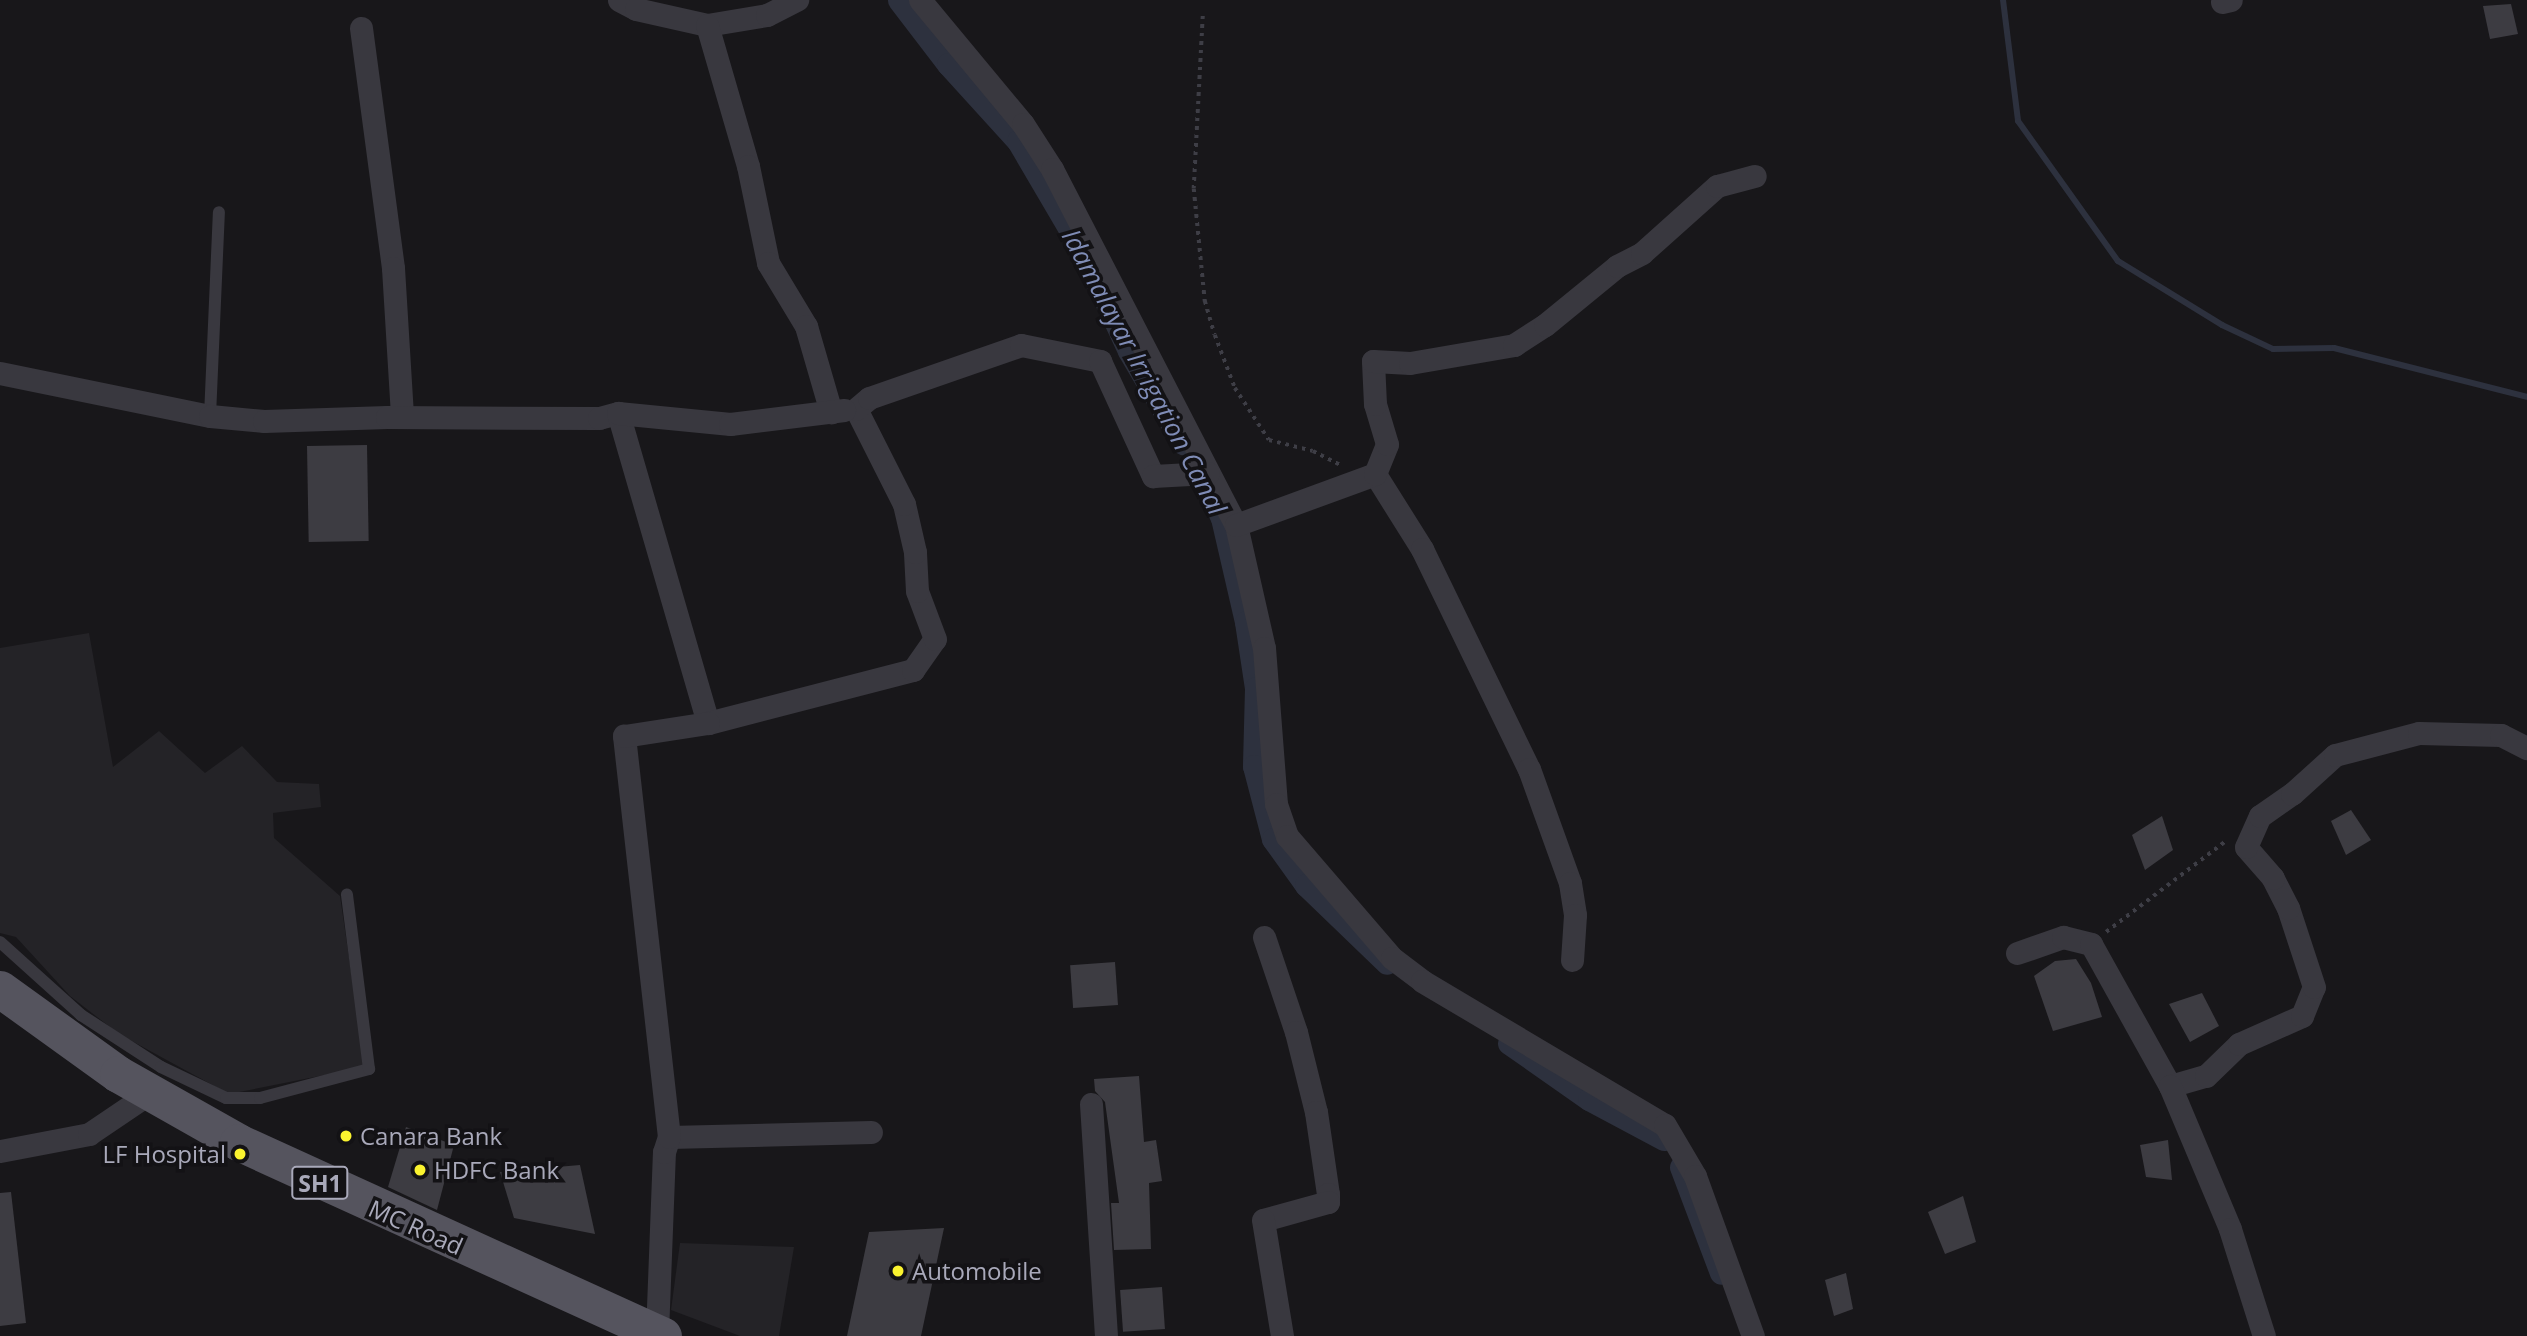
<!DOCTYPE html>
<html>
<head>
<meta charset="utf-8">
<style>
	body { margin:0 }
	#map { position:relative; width:2527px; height:1336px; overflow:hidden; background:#18171a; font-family:"Open Sans",sans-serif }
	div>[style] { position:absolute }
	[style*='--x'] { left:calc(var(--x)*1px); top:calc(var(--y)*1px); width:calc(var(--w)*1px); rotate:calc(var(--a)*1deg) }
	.built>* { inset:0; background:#242327 }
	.stream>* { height:6px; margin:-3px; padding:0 3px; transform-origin:3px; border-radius:3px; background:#2d313e }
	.canal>* { height:23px; margin:-11.5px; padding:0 11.5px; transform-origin:11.5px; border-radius:11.5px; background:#2d313e }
	.building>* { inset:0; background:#3d3c42; transform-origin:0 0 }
	.path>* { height:3.5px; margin-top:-1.75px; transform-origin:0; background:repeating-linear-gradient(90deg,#3e3e46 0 3.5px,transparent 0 8.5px) }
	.service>* { height:12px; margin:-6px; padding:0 6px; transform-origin:6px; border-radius:6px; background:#39383f }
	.minor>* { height:23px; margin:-11.5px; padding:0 11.5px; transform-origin:11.5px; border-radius:11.5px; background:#39383f }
	.primary>* { height:37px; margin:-18.5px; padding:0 18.5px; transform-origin:18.5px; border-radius:18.5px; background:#55545e }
	.dots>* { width:19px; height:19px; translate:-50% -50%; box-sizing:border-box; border:4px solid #131215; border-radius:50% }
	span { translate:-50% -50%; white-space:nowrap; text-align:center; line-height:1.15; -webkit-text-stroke:7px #131215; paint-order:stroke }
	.shield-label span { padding:2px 5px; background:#131215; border:2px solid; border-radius:5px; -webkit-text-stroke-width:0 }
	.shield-label { font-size:23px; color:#a9a9ba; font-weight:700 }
	.poi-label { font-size:24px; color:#a9a9ba }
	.left { translate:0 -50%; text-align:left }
	.right { translate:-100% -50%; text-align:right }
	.street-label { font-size:24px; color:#a9a9ba }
	.water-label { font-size:26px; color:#7f8cb6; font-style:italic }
</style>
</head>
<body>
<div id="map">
	<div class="built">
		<i style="clip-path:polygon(89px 633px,113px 767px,159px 731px,205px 773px,242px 746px,277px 782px,319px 784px,321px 807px,273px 813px,274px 838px,340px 896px,365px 1067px,229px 1094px,119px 1034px,70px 996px,16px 937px,0 933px,0 648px)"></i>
		<i style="clip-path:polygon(680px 1243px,794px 1247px,779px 1336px,740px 1336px,671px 1310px)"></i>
	</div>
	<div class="stream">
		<i style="--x:2003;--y:0;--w:122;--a:82.9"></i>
		<i style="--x:2018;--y:121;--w:172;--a:54.5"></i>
		<i style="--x:2118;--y:261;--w:122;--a:31.6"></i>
		<i style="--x:2222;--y:325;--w:56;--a:25.2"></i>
		<i style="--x:2273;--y:349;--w:61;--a:-0.9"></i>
		<i style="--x:2334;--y:348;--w:199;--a:14.2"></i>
	</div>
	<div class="canal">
		<i style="--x:899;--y:0;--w:81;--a:52.6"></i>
		<i style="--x:948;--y:64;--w:104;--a:47.7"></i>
		<i style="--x:1018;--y:141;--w:126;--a:59.6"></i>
		<i style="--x:1082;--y:250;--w:111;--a:65"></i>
		<i style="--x:1129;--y:351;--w:107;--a:59.6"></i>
		<i style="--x:1214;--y:501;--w:19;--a:65"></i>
		<i style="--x:1222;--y:518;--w:107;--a:77"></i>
		<i style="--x:1246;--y:622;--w:67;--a:81.4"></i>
		<i style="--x:1256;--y:688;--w:78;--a:91.5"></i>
		<i style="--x:1254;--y:766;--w:75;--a:75.4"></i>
		<i style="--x:1273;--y:839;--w:57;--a:54.3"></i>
		<i style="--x:1306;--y:885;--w:112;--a:43.9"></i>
		<i style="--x:1509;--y:1043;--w:98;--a:35"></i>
		<i style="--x:1589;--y:1099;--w:85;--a:28.1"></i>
		<i style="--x:1681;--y:1167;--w:113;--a:69.3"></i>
	</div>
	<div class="building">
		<i style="clip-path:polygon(2511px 4px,2518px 34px,2490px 39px,2483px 6px)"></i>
		<i style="left:367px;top:445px;width:96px;height:60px;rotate:89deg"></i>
		<i style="clip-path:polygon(2351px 810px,2371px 840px,2346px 855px,2331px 821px)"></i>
		<i style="clip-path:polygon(2162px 816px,2173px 850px,2145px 870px,2132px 835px)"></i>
		<i style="clip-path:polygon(2076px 959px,2091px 983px,2102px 1017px,2053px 1031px,2034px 976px,2055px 961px)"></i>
		<i style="left:1115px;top:962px;width:43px;height:45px;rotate:86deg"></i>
		<i style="clip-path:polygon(2202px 993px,2219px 1026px,2190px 1042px,2169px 1004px)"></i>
		<i style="clip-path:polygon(1139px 1076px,1144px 1142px,1156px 1140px,1162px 1181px,1149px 1183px,1151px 1249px,1114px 1250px,1111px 1203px,1119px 1203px,1105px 1102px,1095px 1091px,1094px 1079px)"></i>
		<i style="clip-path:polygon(406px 1127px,454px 1145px,437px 1210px,388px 1187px)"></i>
		<i style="clip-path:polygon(2168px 1140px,2172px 1180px,2146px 1177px,2140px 1145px)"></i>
		<i style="clip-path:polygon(580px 1165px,595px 1234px,514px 1218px,500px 1172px)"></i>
		<i style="clip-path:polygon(11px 1192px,26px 1323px,0 1326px,0 1193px)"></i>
		<i style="clip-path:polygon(1963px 1196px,1976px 1242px,1945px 1254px,1928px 1212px)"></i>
		<i style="clip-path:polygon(944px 1228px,921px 1336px,847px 1336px,869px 1232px)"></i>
		<i style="clip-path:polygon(1846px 1273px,1853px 1309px,1834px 1316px,1825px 1280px)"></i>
		<i style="left:1162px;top:1287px;width:42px;height:42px;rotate:86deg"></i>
	</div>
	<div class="path">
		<i style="--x:1203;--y:16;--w:173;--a:93"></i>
		<i style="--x:1194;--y:189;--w:113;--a:84.4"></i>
		<i style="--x:1205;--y:301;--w:35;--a:74"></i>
		<i style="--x:1215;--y:335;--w:57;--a:69.3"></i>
		<i style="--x:1235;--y:388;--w:62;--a:56.8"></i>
		<i style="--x:1269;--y:440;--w:45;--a:14"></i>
		<i style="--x:1313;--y:451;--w:33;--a:27"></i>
		<i style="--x:2106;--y:932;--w:151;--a:-37.2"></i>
	</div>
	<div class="service">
		<i style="--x:210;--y:416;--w:204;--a:-87.5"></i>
		<i style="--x:0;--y:942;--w:109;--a:42"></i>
		<i style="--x:81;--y:1015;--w:95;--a:33"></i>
		<i style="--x:161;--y:1067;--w:72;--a:25.5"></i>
		<i style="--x:226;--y:1098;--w:34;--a:0"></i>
		<i style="--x:260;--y:1098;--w:113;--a:-14.9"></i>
		<i style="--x:369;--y:1069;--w:176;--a:-97.2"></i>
	</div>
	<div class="minor">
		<i style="--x:619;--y:0;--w:19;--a:28"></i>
		<i style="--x:636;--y:9;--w:73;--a:12.7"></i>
		<i style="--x:707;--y:25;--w:61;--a:-9.5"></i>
		<i style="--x:767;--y:15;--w:34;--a:-27"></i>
		<i style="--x:920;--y:0;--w:161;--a:50.3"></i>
		<i style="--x:1023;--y:124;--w:54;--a:57.2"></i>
		<i style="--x:1052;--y:169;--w:401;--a:62.7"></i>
		<i style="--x:1236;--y:525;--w:126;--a:77.2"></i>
		<i style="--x:1264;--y:648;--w:156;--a:85.6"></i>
		<i style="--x:1276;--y:804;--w:34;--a:71"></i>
		<i style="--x:1287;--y:836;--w:161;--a:49.3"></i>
		<i style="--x:1392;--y:958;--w:38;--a:37"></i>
		<i style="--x:1422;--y:981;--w:282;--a:30.7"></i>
		<i style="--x:1665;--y:1125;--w:59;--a:59.5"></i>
		<i style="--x:1695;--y:1176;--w:170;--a:70.1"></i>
		<i style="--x:2222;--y:2;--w:9;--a:-13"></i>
		<i style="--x:707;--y:25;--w:147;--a:73.8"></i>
		<i style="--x:748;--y:166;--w:99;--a:78.3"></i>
		<i style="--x:768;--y:263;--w:74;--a:58.9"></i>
		<i style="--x:806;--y:326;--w:90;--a:73.8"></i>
		<i style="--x:361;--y:28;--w:242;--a:82.4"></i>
		<i style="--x:393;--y:268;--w:148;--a:86.5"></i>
		<i style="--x:0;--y:373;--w:214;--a:11.6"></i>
		<i style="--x:210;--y:416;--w:54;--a:5.3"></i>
		<i style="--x:264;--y:421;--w:123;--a:-1.9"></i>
		<i style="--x:387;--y:417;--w:212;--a:0.3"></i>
		<i style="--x:599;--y:418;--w:20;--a:-15"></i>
		<i style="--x:618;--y:413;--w:323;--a:73.8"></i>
		<i style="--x:708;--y:723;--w:212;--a:-14.5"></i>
		<i style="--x:913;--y:670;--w:38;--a:-55"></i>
		<i style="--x:935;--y:639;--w:51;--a:-110.6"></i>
		<i style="--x:917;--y:591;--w:39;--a:-93"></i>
		<i style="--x:915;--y:552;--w:49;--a:-102.9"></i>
		<i style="--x:904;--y:504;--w:106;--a:-116.8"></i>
		<i style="--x:856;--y:409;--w:17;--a:-40"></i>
		<i style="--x:869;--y:398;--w:161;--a:-19.2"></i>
		<i style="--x:1021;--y:345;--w:81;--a:11.4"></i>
		<i style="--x:1100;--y:361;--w:127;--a:65.3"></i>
		<i style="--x:1153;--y:476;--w:55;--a:-3.1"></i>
		<i style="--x:618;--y:413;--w:113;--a:5.6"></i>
		<i style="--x:730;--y:424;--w:115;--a:-7"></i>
		<i style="--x:1375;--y:474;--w:89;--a:57.9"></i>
		<i style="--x:1422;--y:549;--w:245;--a:64.1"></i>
		<i style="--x:1529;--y:769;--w:121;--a:70.2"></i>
		<i style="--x:1570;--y:883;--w:32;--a:81"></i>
		<i style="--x:1575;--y:915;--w:45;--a:93.8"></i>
		<i style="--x:1236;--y:525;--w:148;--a:-20.1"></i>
		<i style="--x:1375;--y:474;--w:32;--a:-68"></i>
		<i style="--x:1387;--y:444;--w:42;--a:-106.7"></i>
		<i style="--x:1375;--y:404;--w:43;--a:-92.7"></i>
		<i style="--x:1373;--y:361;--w:37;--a:3"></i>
		<i style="--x:1410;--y:363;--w:106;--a:-9.8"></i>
		<i style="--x:1514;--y:345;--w:37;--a:-33"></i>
		<i style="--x:1545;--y:325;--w:93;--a:-39.3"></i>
		<i style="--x:1617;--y:266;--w:28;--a:-27"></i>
		<i style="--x:1642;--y:253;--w:101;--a:-41.8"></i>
		<i style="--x:1717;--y:186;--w:39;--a:-15"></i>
		<i style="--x:1264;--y:937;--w:100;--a:71.4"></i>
		<i style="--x:1296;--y:1032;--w:82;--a:76"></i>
		<i style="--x:1316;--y:1112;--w:83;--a:81.7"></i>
		<i style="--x:1328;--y:1194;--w:8;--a:90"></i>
		<i style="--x:1328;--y:1202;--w:67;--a:164.5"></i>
		<i style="--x:1263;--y:1220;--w:118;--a:80.7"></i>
		<i style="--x:2017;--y:953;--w:49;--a:-19.2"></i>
		<i style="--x:2063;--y:937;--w:29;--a:14"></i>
		<i style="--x:2091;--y:944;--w:162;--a:60.9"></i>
		<i style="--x:2170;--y:1086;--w:37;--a:-16"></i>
		<i style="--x:2206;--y:1076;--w:46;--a:-44.1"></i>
		<i style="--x:2239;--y:1044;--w:69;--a:-24"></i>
		<i style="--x:2302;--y:1016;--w:31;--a:-68"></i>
		<i style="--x:2314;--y:987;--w:83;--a:-108.2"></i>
		<i style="--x:2288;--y:908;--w:34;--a:-117"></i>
		<i style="--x:2273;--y:878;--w:41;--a:-131.1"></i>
		<i style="--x:2246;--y:847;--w:34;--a:-66"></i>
		<i style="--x:2260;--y:816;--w:39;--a:-35"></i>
		<i style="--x:2292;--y:794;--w:58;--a:-42.2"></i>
		<i style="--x:2335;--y:755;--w:87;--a:-14.7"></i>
		<i style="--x:2419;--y:733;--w:82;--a:1.4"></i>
		<i style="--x:2501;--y:735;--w:29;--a:27"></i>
		<i style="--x:2170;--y:1086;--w:155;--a:67.2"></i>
		<i style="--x:2230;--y:1229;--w:112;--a:72.4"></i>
		<i style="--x:1091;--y:1104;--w:232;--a:86.3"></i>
		<i style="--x:669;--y:1137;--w:202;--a:-1.4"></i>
		<i style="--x:0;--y:1151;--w:91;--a:-10.8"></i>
		<i style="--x:89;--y:1134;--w:71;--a:-34.1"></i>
		<i style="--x:657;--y:1333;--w:181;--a:-87.8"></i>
		<i style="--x:664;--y:1152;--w:16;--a:-72"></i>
		<i style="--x:669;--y:1137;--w:404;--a:-96.4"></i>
		<i style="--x:624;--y:736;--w:85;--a:-8.8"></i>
	</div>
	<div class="primary">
		<i style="--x:0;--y:989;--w:145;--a:35.8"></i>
		<i style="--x:118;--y:1074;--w:138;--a:29.5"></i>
		<i style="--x:238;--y:1142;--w:467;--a:24.5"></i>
	</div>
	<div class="dots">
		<i style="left:346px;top:1136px;background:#faf32f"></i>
		<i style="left:240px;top:1154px;background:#faf32f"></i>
		<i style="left:420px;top:1170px;background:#faf32f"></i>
		<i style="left:898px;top:1271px;background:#faf32f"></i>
	</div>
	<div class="shield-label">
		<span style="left:320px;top:1183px">SH1</span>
	</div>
	<div class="poi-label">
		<span class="left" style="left:360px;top:1136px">Canara Bank</span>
		<span class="right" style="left:226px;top:1154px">LF Hospital</span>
		<span class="left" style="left:434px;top:1170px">HDFC Bank</span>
		<span class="left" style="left:912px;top:1271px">Automobile</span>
	</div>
	<div class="street-label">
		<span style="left:416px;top:1227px;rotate:24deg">MC Road</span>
	</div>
	<div class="water-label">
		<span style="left:1144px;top:372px;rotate:62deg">Idamalayar Irrigation Canal</span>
	</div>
</div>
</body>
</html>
